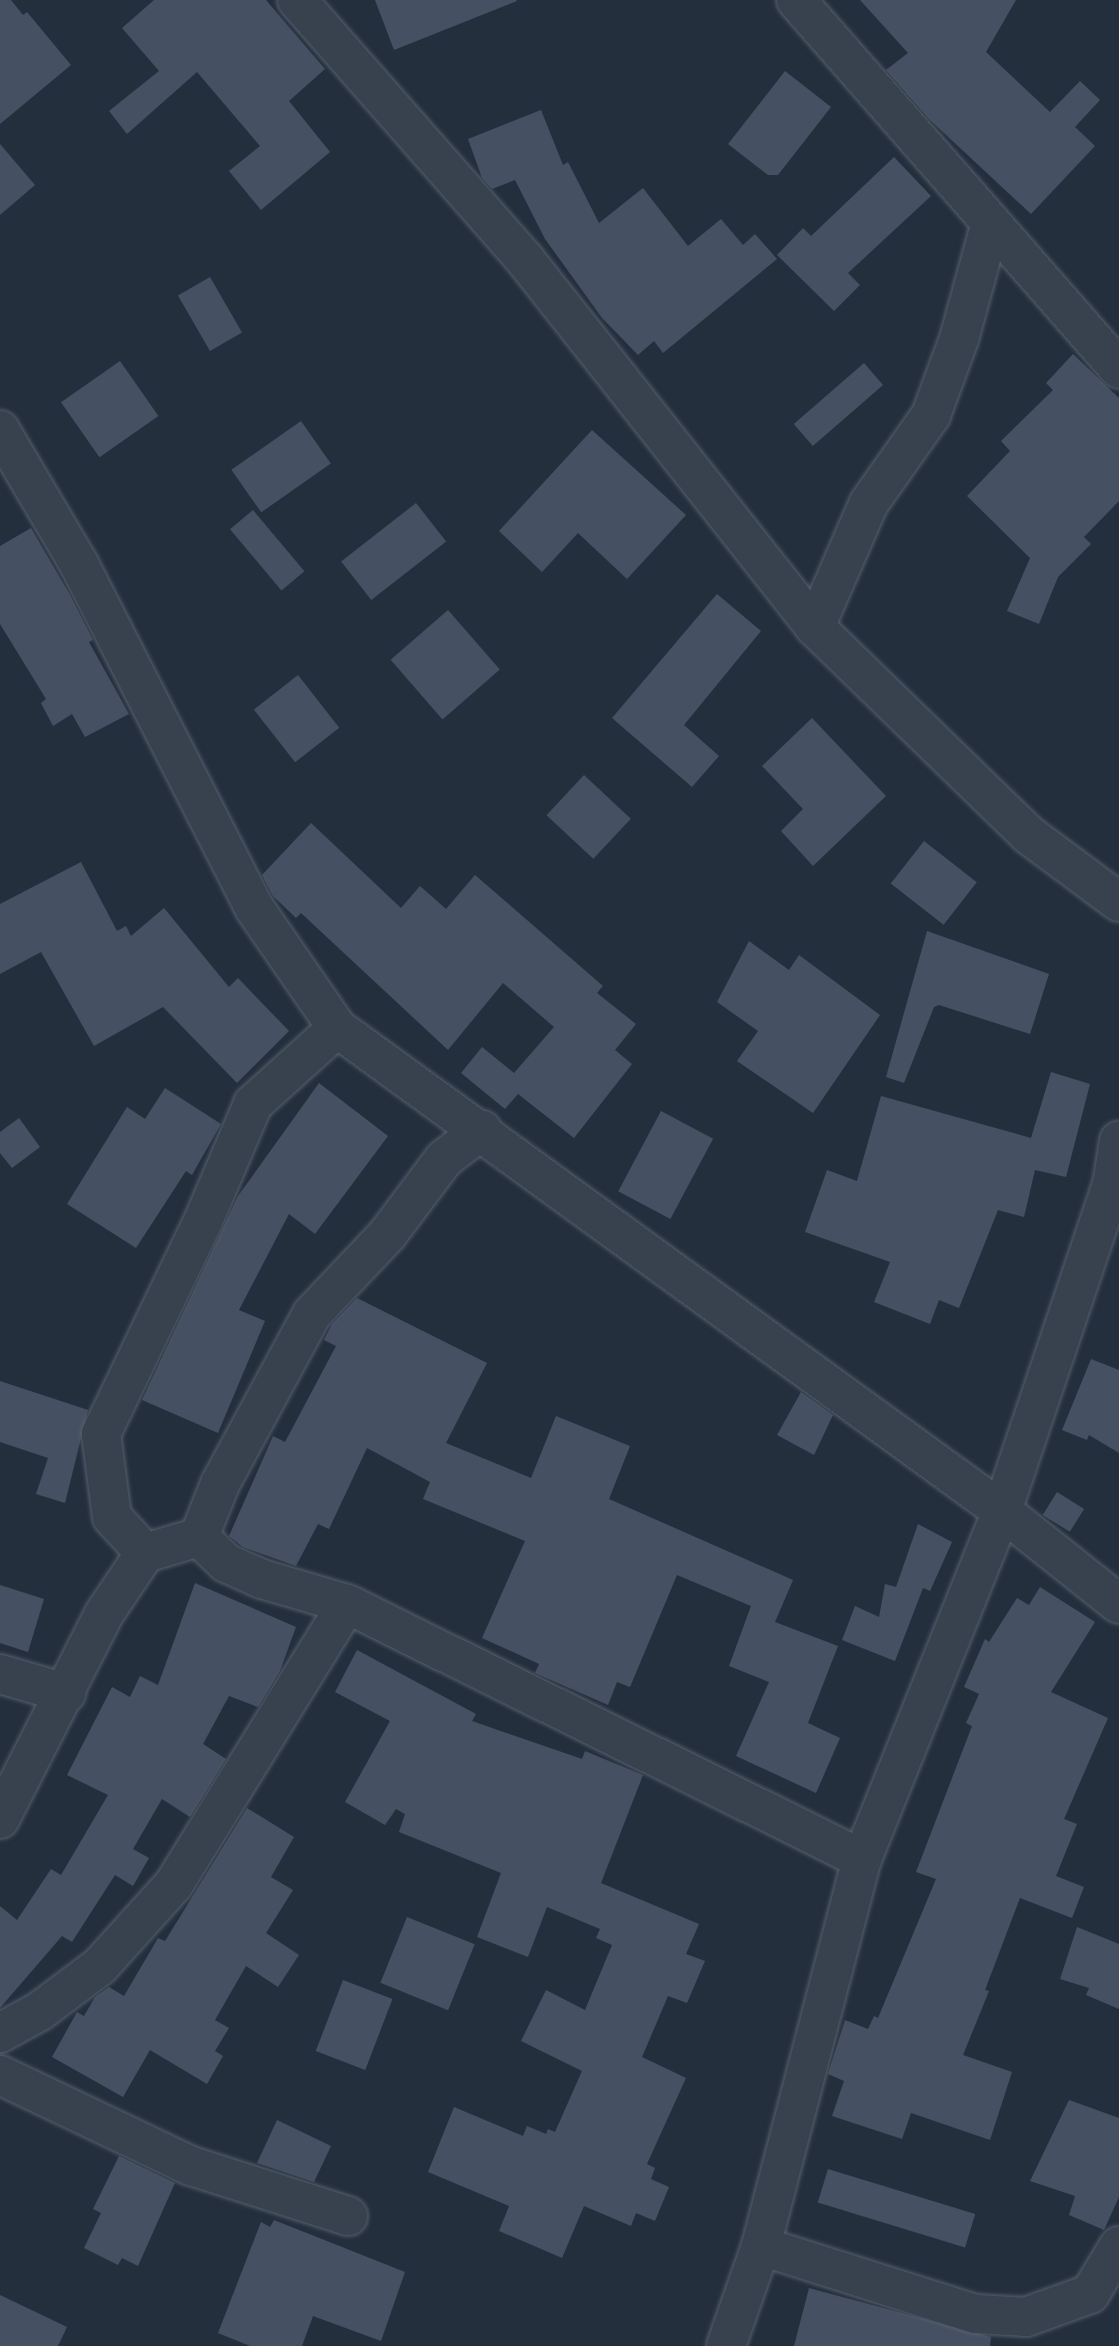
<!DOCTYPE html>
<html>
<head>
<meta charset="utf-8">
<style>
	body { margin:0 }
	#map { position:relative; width:1119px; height:2346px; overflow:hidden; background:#242f3e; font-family:"Alegreya Sans",sans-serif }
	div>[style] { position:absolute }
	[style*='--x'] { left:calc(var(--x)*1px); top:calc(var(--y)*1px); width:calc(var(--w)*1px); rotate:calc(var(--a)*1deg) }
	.building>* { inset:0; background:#455162; transform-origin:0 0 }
	.roads { filter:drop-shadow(0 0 2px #565f6c) drop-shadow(0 0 2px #565f6c) }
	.minor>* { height:38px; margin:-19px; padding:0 19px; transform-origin:19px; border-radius:19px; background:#38414e }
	span { translate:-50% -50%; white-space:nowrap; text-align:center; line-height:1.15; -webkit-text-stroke:5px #1d2633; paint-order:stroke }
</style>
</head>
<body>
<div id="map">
	<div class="building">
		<i style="clip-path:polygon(0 0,11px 0,23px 15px,27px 12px,71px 65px,0 124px)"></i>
		<i style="clip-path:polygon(154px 0,266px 0,325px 69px,289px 101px,330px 152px,261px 210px,229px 171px,260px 146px,197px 72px,127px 134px,109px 111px,159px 71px,122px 28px)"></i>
		<i style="clip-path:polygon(375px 0,516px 0,517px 1px,394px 50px)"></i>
		<i style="clip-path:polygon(860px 0,1016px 0,986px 52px,1050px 112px,1080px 81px,1100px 100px,1075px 127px,1095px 146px,1031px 214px,930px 120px,886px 70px,908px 53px)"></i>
		<i style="clip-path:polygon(785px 71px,831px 107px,778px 175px,768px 175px,728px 144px)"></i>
		<i style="clip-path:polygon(541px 110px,563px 165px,568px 162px,599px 223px,643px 188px,688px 246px,721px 219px,743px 245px,755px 234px,777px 259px,663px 353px,654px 341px,638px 355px,602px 318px,545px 239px,515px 180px,492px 189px,482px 178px,468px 139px)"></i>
		<i style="clip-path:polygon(0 144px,35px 185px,0 215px)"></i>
		<i style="clip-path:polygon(894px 157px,931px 196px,848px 273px,860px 285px,834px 311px,777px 255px,803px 228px,811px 236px)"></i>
		<i style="left:210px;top:277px;width:64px;height:37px;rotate:60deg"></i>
		<i style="clip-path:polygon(1073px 354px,1119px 398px,1119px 501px,1084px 537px,1091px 544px,1058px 577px,1039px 624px,1007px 611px,1030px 558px,967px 496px,1010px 451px,1001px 441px,1053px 390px,1046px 383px)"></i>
		<i style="left:120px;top:361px;width:67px;height:72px;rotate:55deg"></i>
		<i style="left:864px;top:363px;width:29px;height:93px;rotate:49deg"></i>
		<i style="left:301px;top:421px;width:52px;height:85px;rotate:55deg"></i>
		<i style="clip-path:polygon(592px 430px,686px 515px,627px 579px,578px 533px,542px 572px,499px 531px)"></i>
		<i style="left:416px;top:503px;width:49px;height:95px;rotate:52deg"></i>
		<i style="left:253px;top:510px;width:80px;height:30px;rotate:50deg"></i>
		<i style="clip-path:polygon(31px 528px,69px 593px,93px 640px,89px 642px,129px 714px,85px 737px,72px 714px,53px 726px,41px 703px,46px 699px,0 624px,0 546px)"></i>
		<i style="clip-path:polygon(717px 594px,761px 631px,684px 725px,719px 756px,692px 787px,612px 718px)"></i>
		<i style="left:448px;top:610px;width:79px;height:76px;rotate:49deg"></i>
		<i style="left:298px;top:675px;width:67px;height:56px;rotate:52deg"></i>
		<i style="clip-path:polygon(812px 718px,886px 796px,813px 866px,781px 831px,803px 809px,762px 766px)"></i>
		<i style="left:584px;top:775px;width:64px;height:55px;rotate:43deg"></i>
		<i style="clip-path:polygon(311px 823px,401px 908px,420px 886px,446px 909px,475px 875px,603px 986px,597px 993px,636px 1024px,615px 1050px,632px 1064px,574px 1138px,518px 1094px,505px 1109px,461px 1073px,482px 1047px,514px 1073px,554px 1027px,503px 983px,448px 1050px,301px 913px,296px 918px,273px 896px,262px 875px)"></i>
		<i style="left:924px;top:841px;width:67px;height:54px;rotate:38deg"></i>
		<i style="clip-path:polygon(81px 862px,117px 931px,126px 926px,131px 936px,164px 908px,229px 987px,238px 978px,289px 1031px,237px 1083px,163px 1007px,94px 1046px,41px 952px,0 974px,0 904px)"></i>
		<i style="clip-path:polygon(927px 931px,1049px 974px,1030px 1034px,939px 1005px,934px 1007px,904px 1083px,886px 1077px)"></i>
		<i style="clip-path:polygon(749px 941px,789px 970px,799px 955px,880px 1015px,813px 1113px,737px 1061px,758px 1031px,717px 1002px)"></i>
		<i style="clip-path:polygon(1051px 1072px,1090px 1084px,1066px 1177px,1035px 1170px,1024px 1217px,998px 1210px,959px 1308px,939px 1300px,930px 1324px,874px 1302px,890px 1262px,805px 1232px,827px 1170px,857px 1181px,881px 1096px,1031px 1138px)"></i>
		<i style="clip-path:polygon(319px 1083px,388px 1136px,315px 1234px,289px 1214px,239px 1310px,265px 1321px,218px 1433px,142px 1400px,238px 1196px)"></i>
		<i style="clip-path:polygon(165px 1088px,221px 1124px,192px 1175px,186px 1171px,136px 1248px,67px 1204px,127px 1107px,145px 1119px)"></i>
		<i style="left:661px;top:1111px;width:59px;height:91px;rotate:28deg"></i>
		<i style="clip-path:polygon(19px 1118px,40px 1147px,12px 1168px,0 1153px,0 1132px)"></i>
		<i style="clip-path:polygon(357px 1298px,487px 1363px,446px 1443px,531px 1478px,556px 1416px,630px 1446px,609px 1499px,793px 1580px,775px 1622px,838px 1646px,808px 1723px,840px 1738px,816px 1793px,736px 1756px,769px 1682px,729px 1666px,751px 1606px,677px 1575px,630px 1687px,617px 1682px,608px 1705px,535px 1673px,539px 1664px,482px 1638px,525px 1541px,423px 1499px,430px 1482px,367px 1448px,329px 1529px,318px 1524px,296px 1566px,243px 1547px,229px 1536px,273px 1436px,285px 1442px,336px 1346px,324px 1340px,332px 1324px)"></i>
		<i style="clip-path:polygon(1091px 1359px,1119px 1370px,1119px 1453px,1089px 1435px,1087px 1440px,1062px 1430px)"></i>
		<i style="clip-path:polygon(0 1381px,88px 1410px,65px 1503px,36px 1494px,48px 1458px,0 1442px)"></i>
		<i style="clip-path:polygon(801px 1392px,833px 1415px,814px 1455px,777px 1435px)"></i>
		<i style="left:1057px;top:1492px;width:32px;height:27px;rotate:32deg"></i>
		<i style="clip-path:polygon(918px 1524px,952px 1542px,930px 1591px,923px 1588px,895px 1661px,842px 1640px,855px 1606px,879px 1617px,885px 1584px,896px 1587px)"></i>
		<i style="clip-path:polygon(195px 1583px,296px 1627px,280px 1671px,258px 1707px,229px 1696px,203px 1744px,226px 1759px,190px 1817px,162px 1799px,133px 1849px,149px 1858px,133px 1886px,115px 1875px,72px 1942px,62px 1936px,0 2008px,0 1906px,17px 1920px,51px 1869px,61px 1875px,108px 1795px,67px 1775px,112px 1687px,130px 1697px,140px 1676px,158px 1685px)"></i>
		<i style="clip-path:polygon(0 1585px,44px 1599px,28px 1652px,0 1643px)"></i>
		<i style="clip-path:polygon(1040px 1587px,1095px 1622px,1051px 1692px,1108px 1718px,1064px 1819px,1077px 1824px,1056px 1876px,1084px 1887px,1072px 1918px,1020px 1898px,985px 1990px,989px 1991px,963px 2055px,1012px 2072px,990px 2140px,911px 2113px,902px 2139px,832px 2116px,844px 2081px,828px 2074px,845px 2020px,868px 2029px,874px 2016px,878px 2018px,936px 1879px,916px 1872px,972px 1726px,966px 1723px,979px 1694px,964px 1687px,985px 1639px,989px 1642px,1017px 1598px,1029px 1605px)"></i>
		<i style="clip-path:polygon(357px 1650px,476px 1714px,472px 1721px,582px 1759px,585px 1751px,643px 1775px,601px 1883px,699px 1924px,686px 1954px,705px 1961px,687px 2003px,668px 1996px,642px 2057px,686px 2078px,647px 2164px,655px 2168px,651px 2179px,669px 2187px,655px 2221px,636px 2213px,631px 2226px,584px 2206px,562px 2258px,499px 2231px,509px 2206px,428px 2172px,454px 2107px,523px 2136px,527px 2126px,546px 2134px,548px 2129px,555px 2132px,582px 2071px,521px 2041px,546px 1990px,585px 2010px,612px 1945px,596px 1938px,600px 1929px,547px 1907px,528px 1957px,477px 1937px,501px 1873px,399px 1832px,405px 1814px,396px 1809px,385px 1825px,345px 1802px,390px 1721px,335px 1692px)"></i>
		<i style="clip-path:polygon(247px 1808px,294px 1837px,271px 1877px,293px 1890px,266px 1933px,299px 1955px,278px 1987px,246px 1966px,215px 2020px,229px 2028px,215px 2051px,223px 2056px,207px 2084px,150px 2050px,123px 2097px,52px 2057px,77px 2012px,84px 2016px,95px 1997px,109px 1987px,124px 1996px,158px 1938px,165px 1941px)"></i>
		<i style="left:407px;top:1917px;width:73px;height:71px;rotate:22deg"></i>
		<i style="clip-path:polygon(1077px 1927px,1119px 1944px,1119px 2009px,1086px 1995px,1089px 1988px,1060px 1979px)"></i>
		<i style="left:343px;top:1980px;width:53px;height:76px;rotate:21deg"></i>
		<i style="clip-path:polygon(1069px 2100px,1119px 2118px,1119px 2197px,1104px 2230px,1069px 2215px,1075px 2196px,1030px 2181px)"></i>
		<i style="clip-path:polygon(277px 2120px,331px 2146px,314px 2182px,257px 2163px)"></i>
		<i style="clip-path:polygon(119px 2156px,175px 2183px,138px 2266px,122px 2258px,118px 2265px,84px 2248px,101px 2213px,93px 2209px)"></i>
		<i style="left:828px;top:2169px;width:154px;height:35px;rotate:17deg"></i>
		<i style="clip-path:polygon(274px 2220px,405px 2272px,381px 2341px,313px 2316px,302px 2346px,250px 2346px,218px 2333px,261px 2222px,270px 2227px)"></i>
		<i style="clip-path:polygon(809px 2288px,991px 2337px,990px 2346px,794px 2346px)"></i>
		<i style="clip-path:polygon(0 2295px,67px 2327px,58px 2346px,0 2346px)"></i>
	</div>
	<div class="roads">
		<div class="minor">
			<i style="--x:297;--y:0;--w:347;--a:48.7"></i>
			<i style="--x:526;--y:261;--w:466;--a:51.7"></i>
			<i style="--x:815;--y:627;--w:298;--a:44.2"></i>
			<i style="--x:1029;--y:835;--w:112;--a:36.7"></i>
			<i style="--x:796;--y:0;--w:490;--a:48.8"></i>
			<i style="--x:0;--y:430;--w:156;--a:59.5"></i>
			<i style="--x:79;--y:564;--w:387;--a:63"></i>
			<i style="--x:255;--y:909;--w:145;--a:55.4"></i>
			<i style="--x:337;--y:1028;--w:822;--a:35.99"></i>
			<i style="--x:1002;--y:1511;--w:149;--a:38.5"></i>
			<i style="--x:815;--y:627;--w:135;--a:-66.5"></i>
			<i style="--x:869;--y:503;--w:108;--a:-54.8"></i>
			<i style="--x:931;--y:415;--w:81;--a:-69.8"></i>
			<i style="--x:959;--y:339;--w:117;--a:-74.7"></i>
			<i style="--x:199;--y:1537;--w:57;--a:-68.4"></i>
			<i style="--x:220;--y:1484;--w:193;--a:-61.6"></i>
			<i style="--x:312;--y:1314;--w:109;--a:-46.5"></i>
			<i style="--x:387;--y:1235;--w:95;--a:-53.1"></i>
			<i style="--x:444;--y:1159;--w:48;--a:-37.3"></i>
			<i style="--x:145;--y:1553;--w:49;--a:-132.5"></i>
			<i style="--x:112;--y:1517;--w:84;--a:-97.5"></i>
			<i style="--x:101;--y:1434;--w:238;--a:-64.4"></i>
			<i style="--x:204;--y:1219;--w:125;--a:-66.9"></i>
			<i style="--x:253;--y:1104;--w:113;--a:-42.1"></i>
			<i style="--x:0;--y:1674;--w:69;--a:16.1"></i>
			<i style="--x:0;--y:1819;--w:230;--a:-63.1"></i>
			<i style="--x:104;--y:1614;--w:73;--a:-56.1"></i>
			<i style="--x:145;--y:1553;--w:56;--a:-16.5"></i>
			<i style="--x:199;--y:1537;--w:37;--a:44"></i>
			<i style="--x:226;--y:1563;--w:39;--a:24"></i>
			<i style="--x:262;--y:1579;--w:89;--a:16.4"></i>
			<i style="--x:347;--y:1604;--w:575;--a:26.34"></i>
			<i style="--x:0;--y:2033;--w:46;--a:-28.8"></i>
			<i style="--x:40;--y:2011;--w:75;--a:-36.9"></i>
			<i style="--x:100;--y:1966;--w:110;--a:-47.9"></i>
			<i style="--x:174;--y:1884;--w:329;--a:-58.3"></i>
			<i style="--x:0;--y:2075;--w:212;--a:25.5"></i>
			<i style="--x:191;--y:2166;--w:165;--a:17.7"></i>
			<i style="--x:761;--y:2246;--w:225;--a:17.6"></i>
			<i style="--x:976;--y:2314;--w:50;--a:3.4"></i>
			<i style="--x:1026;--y:2317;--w:68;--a:-19.8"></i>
			<i style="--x:1090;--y:2294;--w:56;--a:-58.9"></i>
			<i style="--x:726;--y:2346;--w:106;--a:-70.7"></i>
			<i style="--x:761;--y:2246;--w:400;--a:-75.4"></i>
			<i style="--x:862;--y:1859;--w:375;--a:-68.1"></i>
			<i style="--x:1002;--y:1511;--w:344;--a:-71.4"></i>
			<i style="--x:1112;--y:1185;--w:45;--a:-81"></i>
		</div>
	</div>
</div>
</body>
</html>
